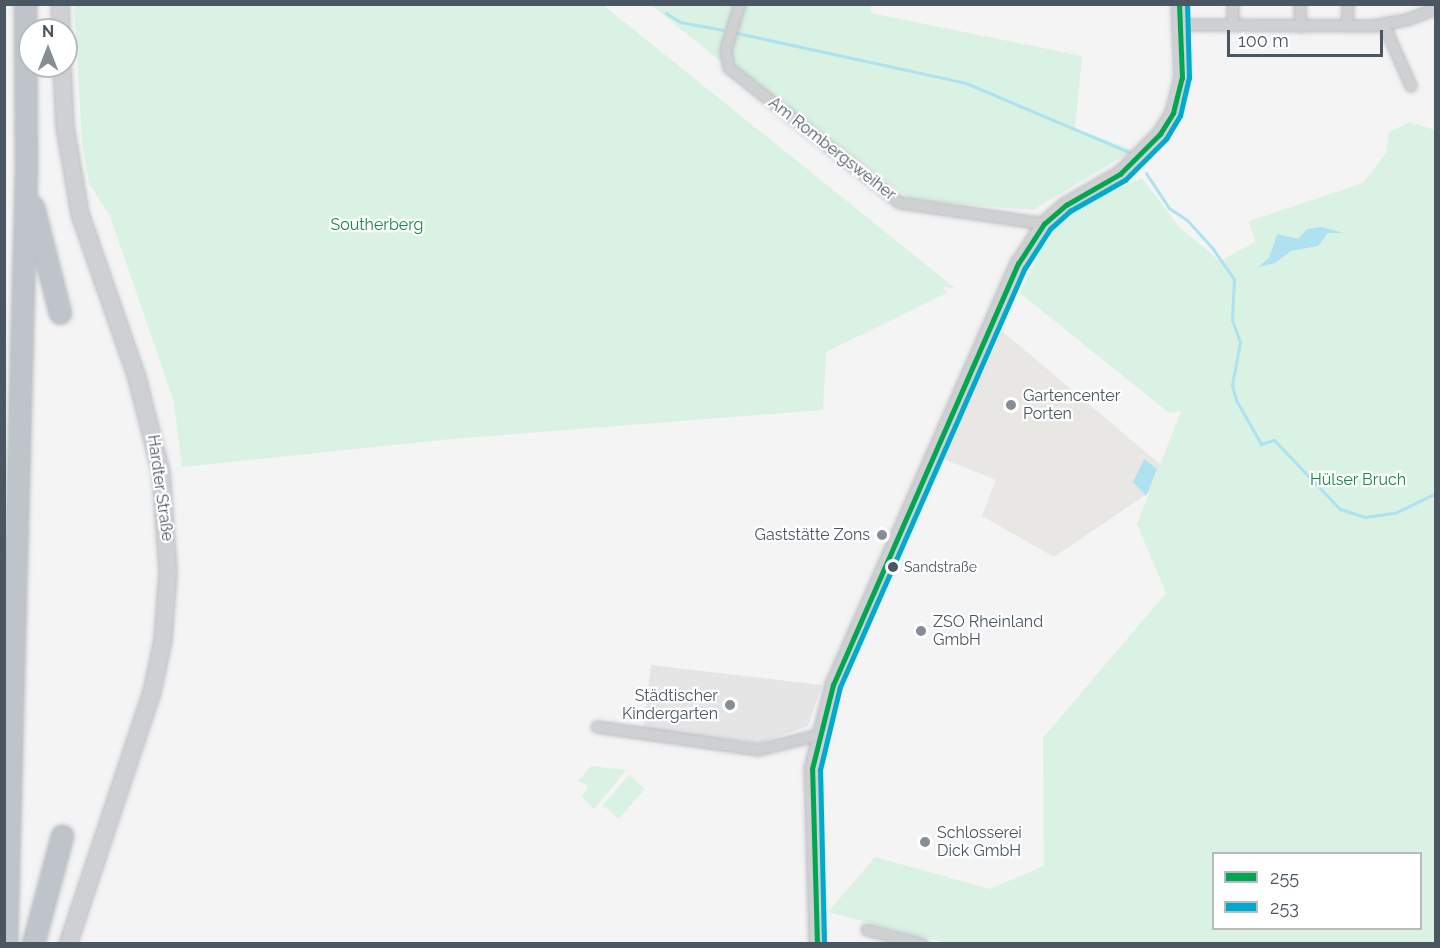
<!DOCTYPE html>
<html>
<head>
<meta charset="utf-8">
<style>
	body { margin:0 }
	#map { position:relative; width:1440px; height:948px; overflow:hidden; background:#f4f4f4; font-family:Raleway,sans-serif }
	div>[style] { position:absolute }
	[style*='--x'] { left:calc(var(--x)*1px); top:calc(var(--y)*1px); width:calc(var(--w)*1px); rotate:calc(var(--a)*1deg) }
	.commercial>* { inset:0; background:#e8e7e3 }
	.education>* { inset:0; background:#e6e5e6 }
	.green>* { inset:0; background:#d9f2e3; transform-origin:0 0 }
	.water>* { inset:0; background:#aee2f0 }
	.stream>* { height:3px; margin:-1.5px; padding:0 1.5px; transform-origin:1.5px; border-radius:1.5px; background:#aee2f0 }
	.roads { filter:drop-shadow(0 0 2px #b9bec3) drop-shadow(0 0 2px #b9bec3) }
	.minor>* { height:10px; margin:-5px; padding:0 5px; transform-origin:5px; border-radius:5px; background:#ced0d2 }
	.tertiary>* { height:14px; margin:-7px; padding:0 7px; transform-origin:7px; border-radius:7px; background:#ced0d2 }
	.secondary>* { height:16px; margin:-8px; padding:0 8px; transform-origin:8px; border-radius:8px; background:#ced0d4 }
	.motorway>* { height:21px; margin:-10.5px; padding:0 10.5px; transform-origin:10.5px; border-radius:10.5px; background:#bec4c9 }
	.bus-1>* { height:4.5px; margin:-2.25px; padding:0 2.25px; transform-origin:2.25px; border-radius:2.25px; background:#00a651 }
	.bus-2>* { height:4.5px; margin:-2.25px; padding:0 2.25px; transform-origin:2.25px; border-radius:2.25px; background:#00a9ce }
	.dots>* { width:16px; height:16px; translate:-50% -50%; box-sizing:border-box; border:3px solid #fff; border-radius:50% }
	span { translate:-50% -50%; white-space:nowrap; text-align:center; line-height:1.15; -webkit-text-stroke:4.5px #fff; paint-order:stroke }
	.bus-label { font-size:14px; color:#4a5661 }
	.left { translate:0 -50%; text-align:left }
	.street-label { font-size:16px; color:#4a5661 }
	.park-label { font-size:16px; color:#17864f }
	.poi-label { font-size:16px; color:#4a5661 }
	.right { translate:-100% -50%; text-align:right }
	.frame { position:absolute; inset:0; border:6px solid #4a5661; pointer-events:none }
	.legend { position:absolute; left:1212px; top:852px; width:210px; height:78px; box-sizing:border-box; background:#fff; border:2px solid #b7bbc0; margin:0; padding:8px 10px; list-style:none; font-size:18px; color:#4a5661 }
	.legend li { display:flex; align-items:center; gap:12px; height:30px }
	.legend b { width:30px; border:2px solid #b7bbc0 }
	.north { position:absolute; left:18px; top:18px; width:60px; height:60px; box-sizing:border-box; background:#fff; border:2px solid #b7bbc0; border-radius:50%; rotate:0deg; font-size:16px; font-weight:700; line-height:24px; text-align:center; color:#4a5661 }
	.north::after { content:''; display:block; margin:auto; width:21px; height:27px; background:#868d94; clip-path:polygon(50% 0,100% 100%,50% 72%,0 100%) }
	.scale { position:absolute; left:1227px; top:30px; width:156px; height:27px; box-sizing:border-box; border:3px solid #4a5661; border-top:0; padding-left:8px; font-size:18px; line-height:21px; white-space:nowrap; color:#4a5661; -webkit-text-stroke:4px #fff; paint-order:stroke }
</style>
</head>
<body>
<div id="map">
	<div class="commercial">
		<i style="clip-path:polygon(1002px 331px,1161px 465px,1160px 485px,1054px 557px,982px 516px,996px 480px,941px 458px)"></i>
	</div>
	<div class="education">
		<i style="clip-path:polygon(651px 665px,822px 685px,808px 726px,760px 743px,643px 730px)"></i>
	</div>
	<div class="green">
		<i style="clip-path:polygon(74px 5px,603px 5px,955px 288px,943px 287px,947px 293px,826px 352px,823px 410px,451px 439px,182px 467px,174px 402px,110px 216px,89px 183px,82px 141px)"></i>
		<i style="clip-path:polygon(651px 5px,735px 5px,731px 18px,741px 20px,746px 5px,871px 5px,871px 13px,1082px 56px,1075px 128px,1133px 150px,1033px 210px,911px 199px,729px 68px)"></i>
		<i style="clip-path:polygon(evenodd,1410px 122px,1435px 130px,1435px 943px,946px 943px,828px 912px,875px 857px,990px 889px,1044px 866px,1043px 738px,1166px 593px,1137px 524px,1181px 411px,1169px 413px,1020px 293px,1048px 234px,1078px 206px,1142px 178px,1179px 227px,1220px 261px,1255px 242px,1249px 221px,1363px 183px,1386px 153px,1389px 132px,1410px 122px,1214px 854px,1420px 854px,1420px 928px,1214px 928px,1214px 854px)"></i>
		<i style="clip-path:polygon(591px 766px,626px 770px,594px 809px,582px 797px,588px 786px,578px 781px)"></i>
		<i style="left:629px;top:775px;width:21px;height:40px;rotate:41deg"></i>
	</div>
	<div class="water">
		<i style="clip-path:polygon(1321px 227px,1344px 233px,1328px 233px,1318px 246px,1291px 251px,1275px 263px,1258px 267px,1269px 258px,1277px 234px,1298px 239px,1307px 229px)"></i>
		<i style="clip-path:polygon(1144px 459px,1157px 469px,1146px 496px,1133px 482px)"></i>
	</div>
	<div class="stream">
		<i style="--x:666;--y:13;--w:17;--a:33"></i>
		<i style="--x:680;--y:22;--w:44;--a:10.5"></i>
		<i style="--x:737;--y:33;--w:234;--a:12.3"></i>
		<i style="--x:966;--y:83;--w:179;--a:23"></i>
		<i style="--x:1146;--y:173;--w:42;--a:56.7"></i>
		<i style="--x:1169;--y:208;--w:23;--a:34"></i>
		<i style="--x:1188;--y:221;--w:38;--a:48"></i>
		<i style="--x:1213;--y:249;--w:37;--a:55"></i>
		<i style="--x:1234;--y:279;--w:41;--a:92.8"></i>
		<i style="--x:1232;--y:320;--w:23;--a:70"></i>
		<i style="--x:1240;--y:342;--w:44;--a:100.5"></i>
		<i style="--x:1232;--y:385;--w:16;--a:75"></i>
		<i style="--x:1236;--y:400;--w:51;--a:60.4"></i>
		<i style="--x:1261;--y:444;--w:14;--a:-17"></i>
		<i style="--x:1274;--y:440;--w:95;--a:46.3"></i>
		<i style="--x:1340;--y:509;--w:26;--a:18"></i>
		<i style="--x:1365;--y:517;--w:30;--a:-8"></i>
		<i style="--x:1395;--y:513;--w:46;--a:-26"></i>
	</div>
	<div class="roads">
		<div class="minor">
			<i style="--x:740;--y:4;--w:48;--a:106.9"></i>
			<i style="--x:726;--y:50;--w:18;--a:81"></i>
			<i style="--x:729;--y:68;--w:218;--a:38.3"></i>
			<i style="--x:900;--y:203;--w:146;--a:8.3"></i>
			<i style="--x:1233;--y:4;--w:21;--a:90"></i>
			<i style="--x:1300;--y:4;--w:23;--a:88"></i>
			<i style="--x:1182;--y:25;--w:191;--a:0.3"></i>
			<i style="--x:1373;--y:26;--w:35;--a:-10"></i>
			<i style="--x:1407;--y:20;--w:31;--a:-21"></i>
			<i style="--x:1384;--y:25;--w:67;--a:66.1"></i>
			<i style="--x:1347;--y:26;--w:22;--a:-87"></i>
			<i style="--x:597;--y:727;--w:164;--a:8.1"></i>
			<i style="--x:759;--y:750;--w:62;--a:-14"></i>
			<i style="--x:867;--y:930;--w:57;--a:14.3"></i>
		</div>
		<div class="tertiary">
			<i style="--x:817;--y:944;--w:175;--a:-91.6"></i>
			<i style="--x:812;--y:769;--w:87;--a:-76"></i>
			<i style="--x:833;--y:685;--w:460;--a:-66.3"></i>
			<i style="--x:1018;--y:264;--w:48;--a:-57"></i>
			<i style="--x:1044;--y:224;--w:29;--a:-41"></i>
			<i style="--x:1066;--y:205;--w:62;--a:-29.9"></i>
			<i style="--x:1120;--y:174;--w:57;--a:-45"></i>
			<i style="--x:1160;--y:134;--w:25;--a:-58"></i>
			<i style="--x:1173;--y:113;--w:36;--a:-76"></i>
			<i style="--x:1182;--y:78;--w:74;--a:-92.3"></i>
		</div>
		<div class="secondary">
			<i style="--x:60;--y:4;--w:26;--a:88"></i>
			<i style="--x:62;--y:66;--w:61;--a:87.2"></i>
			<i style="--x:65;--y:127;--w:88;--a:80.2"></i>
			<i style="--x:80;--y:214;--w:174;--a:70.8"></i>
			<i style="--x:137;--y:378;--w:97;--a:75.7"></i>
			<i style="--x:161;--y:472;--w:100;--a:86"></i>
			<i style="--x:168;--y:572;--w:68;--a:94.2"></i>
			<i style="--x:163;--y:640;--w:53;--a:101.9"></i>
			<i style="--x:152;--y:692;--w:266;--a:108.4"></i>
		</div>
		<div class="motorway">
			<i style="--x:33;--y:207;--w:109;--a:75.7"></i>
			<i style="--x:6;--y:944;--w:773;--a:-88.52"></i>
			<i style="--x:26;--y:171;--w:167;--a:-90.3"></i>
			<i style="--x:33;--y:944;--w:112;--a:-75"></i>
		</div>
	</div>
	<div class="bus-1">
		<i style="--x:817;--y:944;--w:175;--a:-91.6"></i>
		<i style="--x:812;--y:769;--w:87;--a:-76"></i>
		<i style="--x:833;--y:685;--w:460;--a:-66.3"></i>
		<i style="--x:1018;--y:264;--w:48;--a:-57"></i>
		<i style="--x:1044;--y:224;--w:29;--a:-41"></i>
		<i style="--x:1066;--y:205;--w:62;--a:-29.9"></i>
		<i style="--x:1120;--y:174;--w:57;--a:-45"></i>
		<i style="--x:1160;--y:134;--w:25;--a:-58"></i>
		<i style="--x:1173;--y:113;--w:36;--a:-76"></i>
		<i style="--x:1182;--y:78;--w:74;--a:-92.3"></i>
	</div>
	<div class="bus-2">
		<i style="--x:824;--y:944;--w:174;--a:-91.3"></i>
		<i style="--x:820;--y:770;--w:85;--a:-76.5"></i>
		<i style="--x:840;--y:687;--w:458;--a:-66.2"></i>
		<i style="--x:1025;--y:268;--w:46;--a:-57.3"></i>
		<i style="--x:1050;--y:229;--w:27;--a:-42"></i>
		<i style="--x:1070;--y:211;--w:63;--a:-29.4"></i>
		<i style="--x:1125;--y:180;--w:58;--a:-45"></i>
		<i style="--x:1166;--y:139;--w:27;--a:-59"></i>
		<i style="--x:1180;--y:116;--w:39;--a:-77"></i>
		<i style="--x:1189;--y:78;--w:74;--a:-91.5"></i>
	</div>
	<div class="dots">
		<i style="left:1011px;top:405px;background:#868d94"></i>
		<i style="left:882px;top:535px;background:#868d94"></i>
		<i style="left:893px;top:567px;background:#4a5661"></i>
		<i style="left:921px;top:631px;background:#868d94"></i>
		<i style="left:730px;top:705px;background:#868d94"></i>
		<i style="left:925px;top:842px;background:#868d94"></i>
	</div>
	<div class="bus-label">
		<span class="left" style="left:904px;top:567px">Sandstraße</span>
	</div>
	<div class="street-label">
		<span style="left:832px;top:149px;rotate:38deg">Am Rombergsweiher</span>
		<span style="left:160px;top:488px;rotate:82deg">Hardter Straße</span>
	</div>
	<div class="park-label">
		<span style="left:377px;top:225px">Southerberg</span>
		<span style="left:1358px;top:480px">Hülser Bruch</span>
	</div>
	<div class="poi-label">
		<span class="left" style="left:1023px;top:405px">Gartencenter<br>Porten</span>
		<span class="right" style="left:870px;top:535px">Gaststätte Zons</span>
		<span class="left" style="left:933px;top:631px">ZSO Rheinland<br>GmbH</span>
		<span class="right" style="left:718px;top:705px">Städtischer<br>Kindergarten</span>
		<span class="left" style="left:937px;top:842px">Schlosserei<br>Dick GmbH</span>
	</div>
	<div class="frame"></div>
	<ul class="legend">
	<li><b style="height:8px;background:#00a651"></b>255</li>
	<li><b style="height:8px;background:#00a9ce"></b>253</li>
	</ul>
	<div class="north">N</div>
	<div class="scale">100 m</div>
</div>
</body>
</html>
